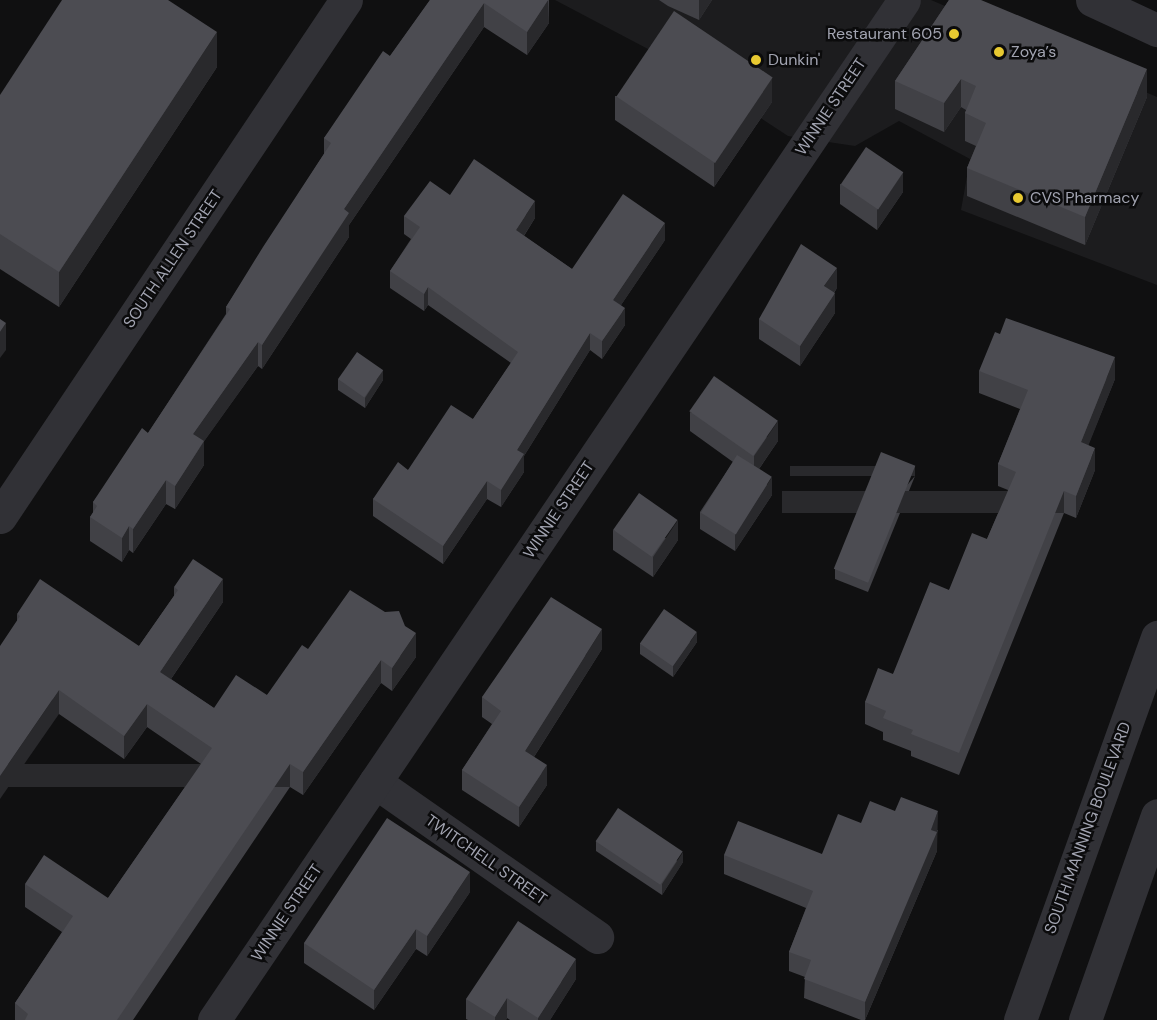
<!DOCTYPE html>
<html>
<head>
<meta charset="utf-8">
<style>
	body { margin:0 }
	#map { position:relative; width:1157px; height:1020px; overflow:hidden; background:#101011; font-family:"DM Sans",sans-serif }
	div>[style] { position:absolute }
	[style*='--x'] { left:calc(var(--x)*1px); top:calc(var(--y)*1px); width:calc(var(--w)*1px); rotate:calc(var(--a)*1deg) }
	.built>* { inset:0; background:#1c1c1e }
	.minor>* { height:33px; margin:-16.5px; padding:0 16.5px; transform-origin:16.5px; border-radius:16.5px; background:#313136 }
	.tertiary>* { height:33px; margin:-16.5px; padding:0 16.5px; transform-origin:16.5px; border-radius:16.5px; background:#313136 }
	.wall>* { inset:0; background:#414146 }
	.shaded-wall>* { inset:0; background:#29292c; transform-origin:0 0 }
	.building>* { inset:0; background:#4c4c52; transform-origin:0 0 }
	.dots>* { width:16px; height:16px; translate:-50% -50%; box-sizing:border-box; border:3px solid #0b0b0c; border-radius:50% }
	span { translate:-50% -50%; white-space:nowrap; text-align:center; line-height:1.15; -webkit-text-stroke:5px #0b0b0c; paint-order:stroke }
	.poi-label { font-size:16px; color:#a2a4b1 }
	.right { translate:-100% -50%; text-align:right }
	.left { translate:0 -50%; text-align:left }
	.street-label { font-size:16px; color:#a2a4b1 }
</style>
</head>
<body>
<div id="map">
	<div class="built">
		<i style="clip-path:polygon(555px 0,931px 0,1157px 97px,1157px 285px,961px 210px,970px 159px,899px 121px,855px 146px,788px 136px,684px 68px)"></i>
	</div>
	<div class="minor">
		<i style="--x:0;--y:517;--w:622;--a:-56.21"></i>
		<i style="--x:375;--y:782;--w:271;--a:34.9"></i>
		<i style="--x:214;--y:1020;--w:1231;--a:-55.92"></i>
	</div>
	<div class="tertiary">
		<i style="--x:1092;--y:0;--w:72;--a:24.8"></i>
		<i style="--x:1020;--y:1020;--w:407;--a:-70.3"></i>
		<i style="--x:1085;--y:1020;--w:217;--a:-70.6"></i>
	</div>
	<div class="wall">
		<i style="clip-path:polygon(430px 0,549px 0,549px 23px,527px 55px,484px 27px,349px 225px,349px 237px,262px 369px,258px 366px,204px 441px,204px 465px,175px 509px,166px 504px,133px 553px,129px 550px,122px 562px,90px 541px,90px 517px,93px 513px,93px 502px,148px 433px,226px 314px,226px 307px,324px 154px,324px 138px,390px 56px)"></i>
		<i style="clip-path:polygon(659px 0,712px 0,699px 20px,668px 6px)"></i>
		<i style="clip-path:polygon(949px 0,1147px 97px,1085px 245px,967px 196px,967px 168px,976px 146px,965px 141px,965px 113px,966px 110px,961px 107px,944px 132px,895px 109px,895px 81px)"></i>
		<i style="clip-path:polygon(217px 67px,59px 307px,0 269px,0 95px)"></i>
		<i style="clip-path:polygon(615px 96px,772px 102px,714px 187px,615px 120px)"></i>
		<i style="clip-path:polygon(840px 184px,903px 192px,877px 230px,840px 204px)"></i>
		<i style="clip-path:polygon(450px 195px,535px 218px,524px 236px,572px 269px,665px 240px,621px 305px,625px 325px,602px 359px,590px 350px,524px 456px,524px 472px,501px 507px,487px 499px,443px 564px,373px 516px,373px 499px,408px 470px,473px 419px,511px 363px,428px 305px,424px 311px,390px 288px,390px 271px,411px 239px,404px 234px,404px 216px)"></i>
		<i style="clip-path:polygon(837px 288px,834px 293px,835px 313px,800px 366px,759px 339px,759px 319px)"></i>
		<i style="clip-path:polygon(979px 371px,1115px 379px,1088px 445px,1095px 470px,1076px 518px,1064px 513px,959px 775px,911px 756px,911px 751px,883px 740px,883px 732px,865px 724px,865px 702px,893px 674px,949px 590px,987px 539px,1008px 490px,998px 486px,998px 464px,1020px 409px,979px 393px)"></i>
		<i style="clip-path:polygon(338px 379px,383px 380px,365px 408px,338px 390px)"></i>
		<i style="clip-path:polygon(690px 412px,778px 441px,759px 469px,772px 495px,735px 551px,700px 529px,700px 512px,733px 462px,690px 431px)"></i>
		<i style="clip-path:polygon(915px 476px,868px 592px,835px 579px,835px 569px)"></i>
		<i style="clip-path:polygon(613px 530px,678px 540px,653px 577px,613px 550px)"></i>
		<i style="clip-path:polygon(174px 587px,223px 602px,171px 679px,214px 708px,267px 695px,308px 649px,416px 657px,392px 691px,381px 683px,303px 795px,290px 787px,133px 1020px,15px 1020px,15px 1003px,62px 932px,25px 907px,25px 884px,108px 898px,201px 764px,147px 727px,124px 759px,59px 714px,17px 621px,17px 614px,139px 646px,174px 596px)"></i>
		<i style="clip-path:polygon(697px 642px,673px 677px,640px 654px,640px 643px)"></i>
		<i style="clip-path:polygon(602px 649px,534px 757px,547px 785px,519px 827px,462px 790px,462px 770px,492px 724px,482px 717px,482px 697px)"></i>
		<i style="clip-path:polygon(861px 823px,938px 830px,937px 833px,937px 851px,865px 1020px,861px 1020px,804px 998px,805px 977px,789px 971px,789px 952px,806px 908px,724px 874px,724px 855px,822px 854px)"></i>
		<i style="clip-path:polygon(596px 841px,683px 862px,662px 895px,596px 851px)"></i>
		<i style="clip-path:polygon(470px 892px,427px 956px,416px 949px,374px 1010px,304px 963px,304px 943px)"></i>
		<i style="clip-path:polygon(576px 979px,550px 1020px,510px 1020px,507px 1018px,506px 1020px,468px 1020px,466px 1019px,466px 999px)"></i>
	</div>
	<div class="shaded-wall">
		<i style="clip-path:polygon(548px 0,549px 23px,527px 55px,527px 32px)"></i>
		<i style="clip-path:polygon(699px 0,712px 0,699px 20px)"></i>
		<i style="clip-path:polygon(484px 3px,484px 27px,349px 225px,349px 237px,262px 369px,262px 345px,344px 209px)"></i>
		<i style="clip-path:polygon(217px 32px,217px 67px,59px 307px,59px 272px)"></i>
		<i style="clip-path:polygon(1147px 69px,1147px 97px,1085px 245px,1085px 217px)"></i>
		<i style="clip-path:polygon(772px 78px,772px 102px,714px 187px,714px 163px)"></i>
		<i style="clip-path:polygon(961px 79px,961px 107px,944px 132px,944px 103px)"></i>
		<i style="clip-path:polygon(903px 172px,903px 192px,877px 230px,877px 210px)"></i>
		<i style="clip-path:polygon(535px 201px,535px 218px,516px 248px,516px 230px)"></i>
		<i style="clip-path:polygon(665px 223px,665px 240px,613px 317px,613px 300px)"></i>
		<i style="clip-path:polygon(837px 268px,837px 288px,824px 306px,824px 286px)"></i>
		<i style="clip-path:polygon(428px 287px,428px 305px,424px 311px,424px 294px)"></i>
		<i style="clip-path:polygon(835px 293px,835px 313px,800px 366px,800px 346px)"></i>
		<i style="clip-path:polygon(625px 308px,625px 325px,602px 359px,602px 341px)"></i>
		<i style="clip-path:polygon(6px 323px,6px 350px,0 358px,0 332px)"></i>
		<i style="clip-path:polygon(590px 333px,590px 350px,524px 456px,524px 472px,501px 507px,501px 490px,517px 450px)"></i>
		<i style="clip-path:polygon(258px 342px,258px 366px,193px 457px,193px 434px)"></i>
		<i style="clip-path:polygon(1115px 357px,1115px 379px,1081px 464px,1081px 442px)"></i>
		<i style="clip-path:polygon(383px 370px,383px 380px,365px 408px,365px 398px)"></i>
		<i style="clip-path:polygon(778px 421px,778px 441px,754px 476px,754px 456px)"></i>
		<i style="clip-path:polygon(204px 441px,204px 465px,175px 509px,175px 486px)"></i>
		<i style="clip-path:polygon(1095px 448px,1095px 470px,1076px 518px,1076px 496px)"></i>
		<i style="left:915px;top:466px;width:10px;height:125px;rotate:90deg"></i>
		<i style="clip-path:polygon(772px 477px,772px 495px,735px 551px,735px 534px)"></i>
		<i style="clip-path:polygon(166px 480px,166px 504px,133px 553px,133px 529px)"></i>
		<i style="clip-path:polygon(487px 481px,487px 499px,443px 564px,443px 546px)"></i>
		<i style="left:1064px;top:491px;width:22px;height:282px;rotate:90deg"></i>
		<i style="clip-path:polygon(678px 520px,678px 540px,653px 577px,653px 557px)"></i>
		<i style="clip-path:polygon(129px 526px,129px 550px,122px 562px,122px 538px)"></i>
		<i style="clip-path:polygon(223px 579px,223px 602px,160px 695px,160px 672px)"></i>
		<i style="clip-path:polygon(602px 629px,602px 649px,525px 771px,525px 751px)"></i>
		<i style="clip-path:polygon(697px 632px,697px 642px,673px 677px,673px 666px)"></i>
		<i style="clip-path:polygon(416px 633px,416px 657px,392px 691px,392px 668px)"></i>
		<i style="clip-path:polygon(381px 660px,381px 683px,303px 795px,303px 772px)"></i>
		<i style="clip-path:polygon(59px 690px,59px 714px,0 799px,0 776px)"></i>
		<i style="clip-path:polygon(147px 704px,147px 727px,124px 759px,124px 736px)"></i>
		<i style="left:290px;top:764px;width:23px;height:309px;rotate:90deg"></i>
		<i style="clip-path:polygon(547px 765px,547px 785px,519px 827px,519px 807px)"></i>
		<i style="clip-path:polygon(938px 811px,937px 851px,865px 1020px,865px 1002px)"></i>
		<i style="clip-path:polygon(683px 852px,683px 862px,662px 895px,662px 884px)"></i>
		<i style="clip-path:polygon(470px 872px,470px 892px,427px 956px,427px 936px)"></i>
		<i style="clip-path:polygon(416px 929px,416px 949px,374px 1010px,374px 990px)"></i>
		<i style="clip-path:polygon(576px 959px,576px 979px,550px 1020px,538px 1020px,538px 1018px)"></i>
		<i style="clip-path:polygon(507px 998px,507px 1018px,506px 1020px,495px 1020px,495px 1017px)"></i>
	</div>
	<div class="building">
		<i style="clip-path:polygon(62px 0,168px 0,217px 32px,59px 272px,0 234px,0 95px)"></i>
		<i style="clip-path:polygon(430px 0,548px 0,527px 32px,484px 3px,344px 209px,349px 213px,262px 345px,258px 342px,193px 434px,204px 441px,175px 486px,166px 480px,133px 529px,129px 526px,122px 538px,90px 517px,97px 506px,93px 502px,142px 428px,148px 433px,230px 309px,226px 307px,263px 247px,331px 143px,324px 138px,383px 51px,390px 56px)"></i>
		<i style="clip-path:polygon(949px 0,981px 0,1147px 69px,1085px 217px,967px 168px,986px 123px,965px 113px,976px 86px,961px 79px,944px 103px,895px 81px)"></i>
		<i style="left:674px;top:11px;width:119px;height:103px;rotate:34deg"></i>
		<i style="left:866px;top:147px;width:45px;height:45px;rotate:34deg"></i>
		<i style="clip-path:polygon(474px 159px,535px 201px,516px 230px,572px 269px,623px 194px,665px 223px,613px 300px,625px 308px,602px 341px,590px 333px,517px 450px,524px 454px,501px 490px,487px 481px,443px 546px,373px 499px,398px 462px,408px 470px,451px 405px,473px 419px,518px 352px,428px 287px,424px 294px,390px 271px,420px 227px,404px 216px,430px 181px,450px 195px)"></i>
		<i style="clip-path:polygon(801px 244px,837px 268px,824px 286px,835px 293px,800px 346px,759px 319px)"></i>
		<i style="clip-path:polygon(1006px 318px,1115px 357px,1081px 442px,1095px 448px,1076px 496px,1064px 491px,959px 753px,911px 734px,913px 730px,883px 718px,886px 711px,865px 702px,878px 668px,893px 674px,930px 582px,949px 590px,972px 533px,987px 539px,1016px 472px,998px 464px,1028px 390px,979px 371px,995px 332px,1000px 334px)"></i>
		<i style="clip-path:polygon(0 319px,6px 323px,0 332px)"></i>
		<i style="left:357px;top:352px;width:32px;height:33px;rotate:35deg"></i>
		<i style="left:714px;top:376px;width:78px;height:43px;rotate:35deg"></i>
		<i style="left:881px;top:452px;width:37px;height:126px;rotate:22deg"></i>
		<i style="left:737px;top:455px;width:41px;height:68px;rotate:32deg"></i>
		<i style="left:639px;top:493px;width:47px;height:45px;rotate:35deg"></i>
		<i style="clip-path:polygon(193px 559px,223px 579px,160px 672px,214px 708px,236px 675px,267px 695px,302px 645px,308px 649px,350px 590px,385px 612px,399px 611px,405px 626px,416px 633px,392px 668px,381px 660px,303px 772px,290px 764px,117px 1020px,25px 1020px,28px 1014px,15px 1003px,73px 916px,25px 884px,44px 855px,108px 898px,212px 748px,147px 704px,124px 736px,59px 690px,0 776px,0 646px,20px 616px,17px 614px,40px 579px,139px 646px,178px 590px,174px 587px)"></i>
		<i style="clip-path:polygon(551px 597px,602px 629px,525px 751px,547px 765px,519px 807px,462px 770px,501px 711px,482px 697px)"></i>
		<i style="left:664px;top:609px;width:40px;height:42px;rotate:35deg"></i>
		<i style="clip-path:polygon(901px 797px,938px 811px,931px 830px,937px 832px,865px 1002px,804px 979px,811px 960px,789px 952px,813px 891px,724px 855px,738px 821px,822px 854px,838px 814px,861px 823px,870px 801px,895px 811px)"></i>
		<i style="left:618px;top:808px;width:78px;height:40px;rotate:34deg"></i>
		<i style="clip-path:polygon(387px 818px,470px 872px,427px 936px,416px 929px,374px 990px,304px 943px)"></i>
		<i style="clip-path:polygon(518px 921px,576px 959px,538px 1018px,507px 998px,495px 1017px,466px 999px)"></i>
	</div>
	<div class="dots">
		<i style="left:954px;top:34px;background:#e8c931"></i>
		<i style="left:999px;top:52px;background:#e8c931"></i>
		<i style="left:756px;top:60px;background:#e8c931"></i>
		<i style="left:1018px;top:198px;background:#e8c931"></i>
	</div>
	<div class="poi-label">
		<span class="right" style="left:942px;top:34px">Restaurant 605</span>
		<span class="left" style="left:1011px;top:52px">Zoya’s</span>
		<span class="left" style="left:768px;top:60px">Dunkin'</span>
		<span class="left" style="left:1030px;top:198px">CVS Pharmacy</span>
	</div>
	<div class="street-label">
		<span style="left:831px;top:107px;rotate:-56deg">WINNIE STREET</span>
		<span style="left:173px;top:259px;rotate:-56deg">SOUTH ALLEN STREET</span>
		<span style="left:559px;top:510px;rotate:-56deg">WINNIE STREET</span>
		<span style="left:1088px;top:828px;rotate:-70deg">SOUTH MANNING BOULEVARD</span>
		<span style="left:486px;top:860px;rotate:35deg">TWITCHELL STREET</span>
		<span style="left:287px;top:913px;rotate:-56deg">WINNIE STREET</span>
	</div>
</div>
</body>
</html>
